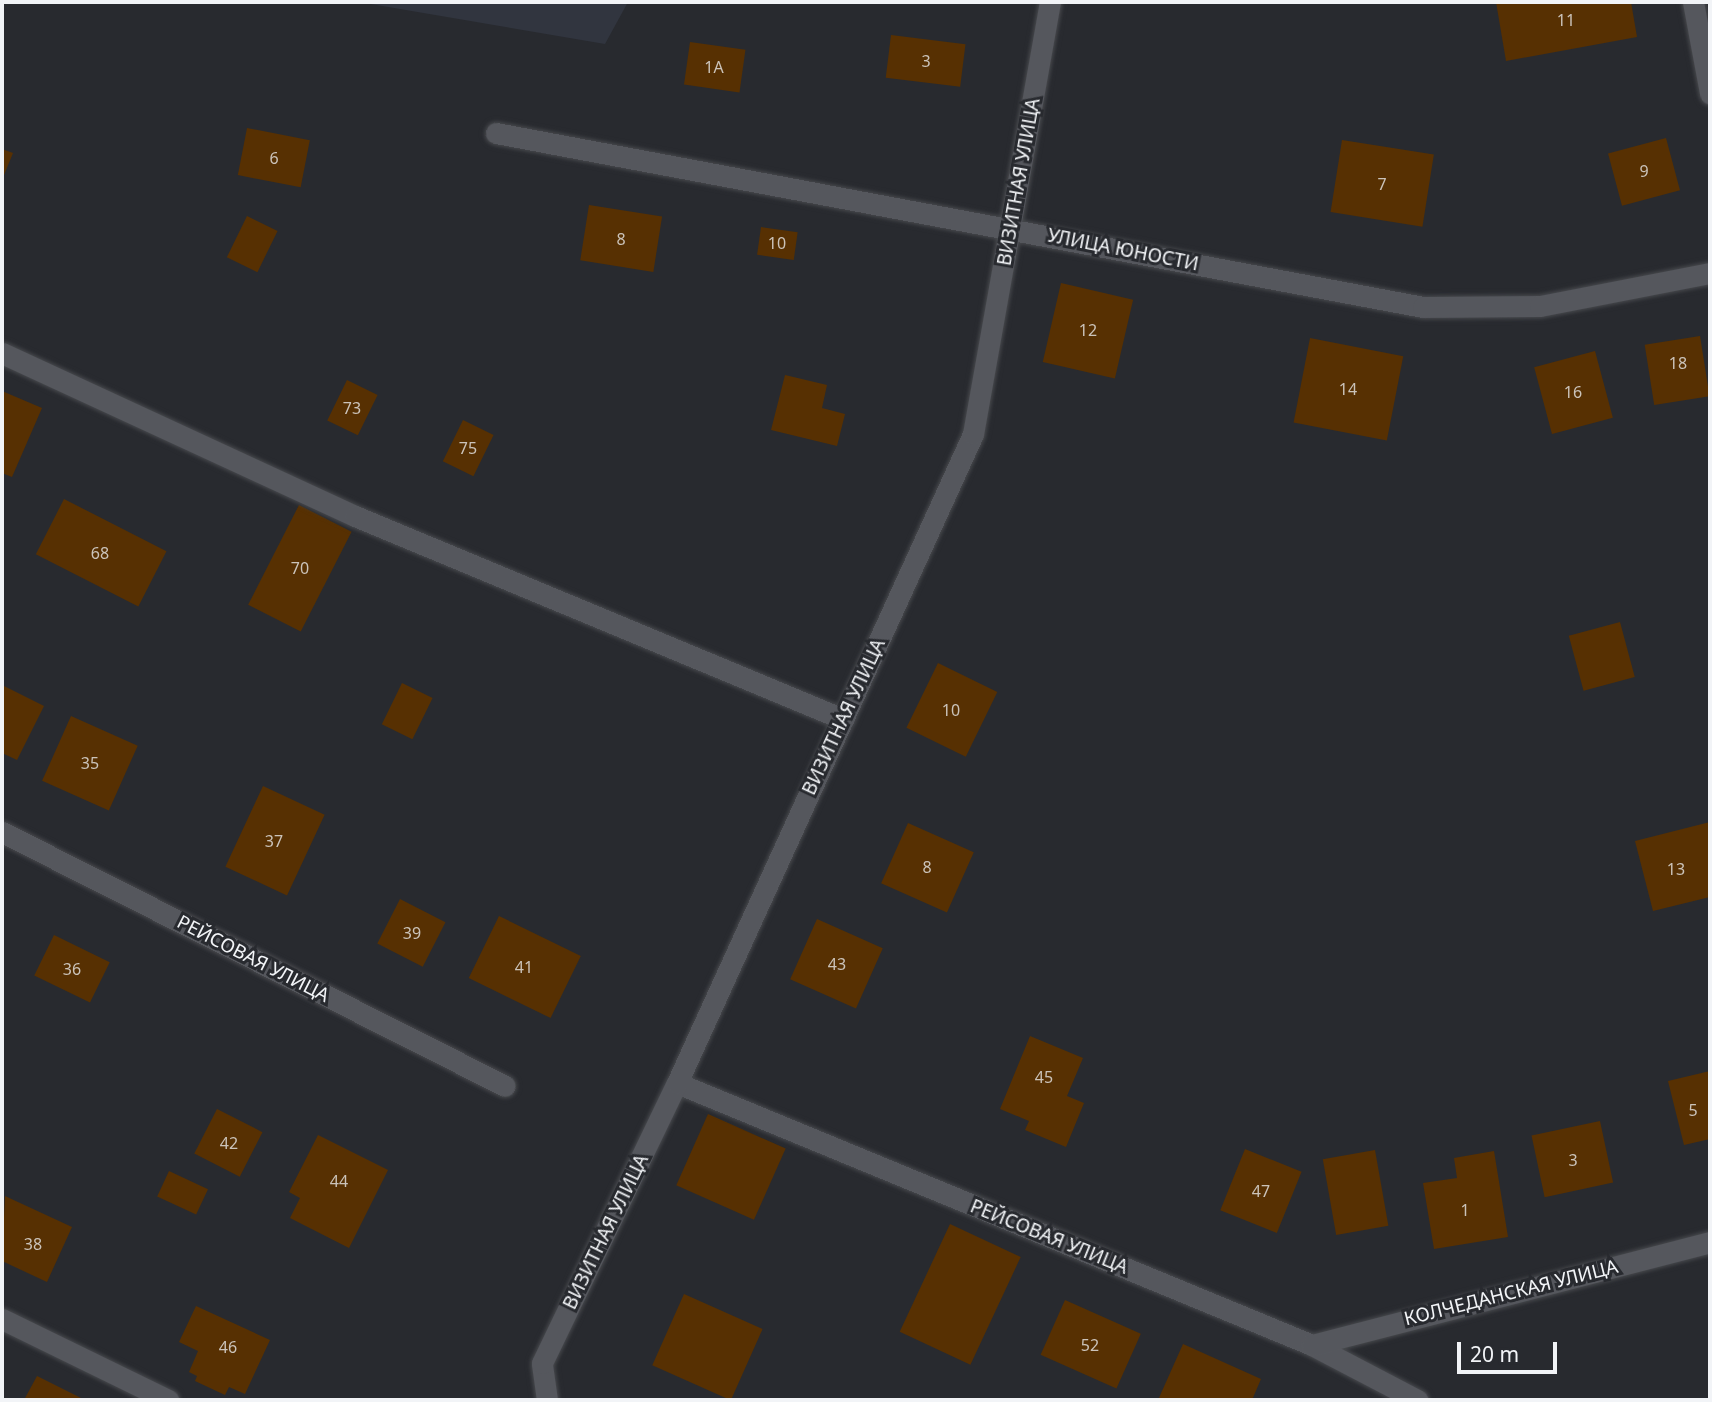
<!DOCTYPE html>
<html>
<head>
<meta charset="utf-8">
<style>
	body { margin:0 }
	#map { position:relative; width:1712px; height:1402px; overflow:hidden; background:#282a2f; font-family:"Noto Sans",sans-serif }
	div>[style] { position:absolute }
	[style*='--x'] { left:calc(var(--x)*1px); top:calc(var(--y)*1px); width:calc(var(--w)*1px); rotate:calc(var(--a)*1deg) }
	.built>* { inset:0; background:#31353f }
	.building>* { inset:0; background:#573002; transform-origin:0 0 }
	.roads { filter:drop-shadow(0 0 2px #47494d) drop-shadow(0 0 2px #47494d) }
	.minor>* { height:21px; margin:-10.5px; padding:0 10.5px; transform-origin:10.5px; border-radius:10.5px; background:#55575d }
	span { translate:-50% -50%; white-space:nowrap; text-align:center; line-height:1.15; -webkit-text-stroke:6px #282a2f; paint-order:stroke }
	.number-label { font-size:16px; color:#cbc3ba }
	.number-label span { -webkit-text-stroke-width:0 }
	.street-label { font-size:19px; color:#f2f4f7 }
	.frame { position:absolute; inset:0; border:4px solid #f2f4f7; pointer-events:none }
	.scale { position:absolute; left:1457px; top:1342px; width:100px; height:32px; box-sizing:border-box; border:4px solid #f2f4f7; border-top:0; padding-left:9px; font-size:21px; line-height:24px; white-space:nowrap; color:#f2f4f7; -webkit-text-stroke:5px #282a2f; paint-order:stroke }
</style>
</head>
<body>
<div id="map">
	<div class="built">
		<i style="clip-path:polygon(359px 2px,628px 2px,605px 44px)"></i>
	</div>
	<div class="building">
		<i style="clip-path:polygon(1496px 2px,1631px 2px,1637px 37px,1506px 61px)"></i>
		<i style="left:891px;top:35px;width:75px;height:43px;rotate:7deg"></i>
		<i style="left:690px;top:42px;width:56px;height:43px;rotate:8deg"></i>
		<i style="left:247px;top:128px;width:64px;height:48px;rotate:11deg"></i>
		<i style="left:1666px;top:138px;width:54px;height:60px;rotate:75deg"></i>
		<i style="left:1342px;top:140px;width:93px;height:73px;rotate:9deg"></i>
		<i style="clip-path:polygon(2px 149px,13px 153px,2px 180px)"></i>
		<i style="left:589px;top:205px;width:74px;height:56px;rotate:9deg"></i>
		<i style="left:247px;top:216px;width:34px;height:46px;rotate:26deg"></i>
		<i style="left:761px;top:227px;width:37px;height:28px;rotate:8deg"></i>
		<i style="left:1061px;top:283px;width:74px;height:81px;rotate:13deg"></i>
		<i style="left:1700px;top:336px;width:61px;height:56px;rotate:81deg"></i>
		<i style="left:1310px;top:338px;width:95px;height:86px;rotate:11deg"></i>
		<i style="left:1595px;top:351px;width:69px;height:63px;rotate:75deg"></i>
		<i style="clip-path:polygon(785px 375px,827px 385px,822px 408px,845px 414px,837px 446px,771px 430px)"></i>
		<i style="left:347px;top:380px;width:34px;height:45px;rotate:26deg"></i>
		<i style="clip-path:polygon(2px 391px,42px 408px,12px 477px,2px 473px)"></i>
		<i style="left:463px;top:420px;width:34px;height:46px;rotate:26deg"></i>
		<i style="left:64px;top:499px;width:115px;height:62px;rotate:27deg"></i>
		<i style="left:299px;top:505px;width:59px;height:112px;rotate:27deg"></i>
		<i style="left:1620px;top:622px;width:57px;height:53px;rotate:75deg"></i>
		<i style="left:938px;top:663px;width:66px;height:72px;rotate:26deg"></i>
		<i style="left:402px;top:683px;width:34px;height:46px;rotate:26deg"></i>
		<i style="clip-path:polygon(2px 685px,44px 706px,17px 760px,2px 753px)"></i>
		<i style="left:71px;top:716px;width:73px;height:71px;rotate:24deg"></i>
		<i style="left:263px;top:786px;width:68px;height:89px;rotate:25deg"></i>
		<i style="clip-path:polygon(1710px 822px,1710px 897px,1653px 911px,1635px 841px)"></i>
		<i style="left:908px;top:823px;width:72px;height:66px;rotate:24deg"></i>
		<i style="left:400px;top:899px;width:51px;height:50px;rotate:27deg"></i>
		<i style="left:499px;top:916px;width:91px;height:69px;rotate:26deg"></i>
		<i style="left:817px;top:919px;width:72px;height:66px;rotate:24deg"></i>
		<i style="left:54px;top:935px;width:62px;height:45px;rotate:26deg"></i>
		<i style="clip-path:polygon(1030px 1036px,1083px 1058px,1067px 1096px,1084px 1103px,1066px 1147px,1025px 1130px,1029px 1121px,1000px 1109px)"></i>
		<i style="clip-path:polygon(1710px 1071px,1710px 1139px,1684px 1145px,1668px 1081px)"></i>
		<i style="left:217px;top:1109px;width:51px;height:50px;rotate:27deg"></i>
		<i style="left:708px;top:1114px;width:85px;height:78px;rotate:24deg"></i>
		<i style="left:1600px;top:1121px;width:63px;height:70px;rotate:78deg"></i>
		<i style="clip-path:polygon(318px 1135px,388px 1170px,349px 1248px,290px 1218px,300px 1198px,289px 1192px)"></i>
		<i style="left:1245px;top:1149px;width:61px;height:66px;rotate:22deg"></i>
		<i style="left:1375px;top:1150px;width:77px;height:53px;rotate:80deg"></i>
		<i style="clip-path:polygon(1494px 1151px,1508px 1237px,1434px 1249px,1423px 1183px,1457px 1178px,1454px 1158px)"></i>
		<i style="left:169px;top:1171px;width:43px;height:28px;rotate:25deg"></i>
		<i style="clip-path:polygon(5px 1196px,72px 1227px,47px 1282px,2px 1261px)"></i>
		<i style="left:950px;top:1224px;width:78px;height:119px;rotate:25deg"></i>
		<i style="left:684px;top:1294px;width:86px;height:78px;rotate:24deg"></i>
		<i style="left:1065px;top:1300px;width:83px;height:60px;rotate:24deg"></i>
		<i style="clip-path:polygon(196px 1306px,270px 1340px,245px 1394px,229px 1387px,225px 1395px,195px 1381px,197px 1376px,189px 1372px,198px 1351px,179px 1342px)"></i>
		<i style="clip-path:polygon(1183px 1344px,1261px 1379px,1252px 1400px,1158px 1400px)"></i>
		<i style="clip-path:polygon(37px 1376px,85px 1400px,24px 1400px)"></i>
	</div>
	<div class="roads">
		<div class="minor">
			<i style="--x:1693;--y:2;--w:93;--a:79.4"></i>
			<i style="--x:496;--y:133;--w:943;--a:10.63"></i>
			<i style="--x:1423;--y:307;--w:117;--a:-0.5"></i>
			<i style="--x:1540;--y:306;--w:173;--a:-11"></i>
			<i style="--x:2;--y:353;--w:389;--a:24.8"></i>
			<i style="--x:355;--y:516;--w:529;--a:22.59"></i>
			<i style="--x:2;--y:832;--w:563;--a:26.79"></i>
			<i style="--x:677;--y:1083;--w:687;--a:22.42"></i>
			<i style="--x:1312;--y:1345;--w:119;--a:27.6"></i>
			<i style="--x:2;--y:1319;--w:185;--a:26"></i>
			<i style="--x:1312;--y:1345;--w:411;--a:-14.5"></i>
			<i style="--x:547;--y:1400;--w:37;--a:-98"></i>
			<i style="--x:542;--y:1363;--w:311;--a:-64.3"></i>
			<i style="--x:677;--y:1083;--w:713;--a:-65.48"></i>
			<i style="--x:973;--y:434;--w:439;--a:-79.9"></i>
		</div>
	</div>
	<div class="number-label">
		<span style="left:1566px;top:20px">11</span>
		<span style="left:926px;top:61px">3</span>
		<span style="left:714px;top:67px">1А</span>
		<span style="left:274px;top:158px">6</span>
		<span style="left:1644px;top:171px">9</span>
		<span style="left:1382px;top:184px">7</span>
		<span style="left:621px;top:239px">8</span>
		<span style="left:777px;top:243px">10</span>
		<span style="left:1088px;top:330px">12</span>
		<span style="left:1678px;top:363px">18</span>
		<span style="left:1348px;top:389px">14</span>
		<span style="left:1573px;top:392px">16</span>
		<span style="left:352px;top:408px">73</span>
		<span style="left:468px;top:448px">75</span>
		<span style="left:100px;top:553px">68</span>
		<span style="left:300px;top:568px">70</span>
		<span style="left:951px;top:710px">10</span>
		<span style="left:90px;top:763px">35</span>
		<span style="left:274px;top:841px">37</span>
		<span style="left:927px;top:867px">8</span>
		<span style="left:1676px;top:869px">13</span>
		<span style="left:412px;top:933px">39</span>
		<span style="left:837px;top:964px">43</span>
		<span style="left:524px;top:967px">41</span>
		<span style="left:72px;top:969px">36</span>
		<span style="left:1044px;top:1077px">45</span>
		<span style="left:1693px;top:1110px">5</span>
		<span style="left:229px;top:1143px">42</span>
		<span style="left:1573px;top:1160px">3</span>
		<span style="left:339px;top:1181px">44</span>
		<span style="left:1261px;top:1191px">47</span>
		<span style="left:1465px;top:1210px">1</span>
		<span style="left:33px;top:1244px">38</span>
		<span style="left:1090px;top:1345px">52</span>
		<span style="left:228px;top:1347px">46</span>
	</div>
	<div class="street-label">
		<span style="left:1019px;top:182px;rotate:-80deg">ВИЗИТНАЯ УЛИЦА</span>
		<span style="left:1123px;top:250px;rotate:11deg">УЛИЦА ЮНОСТИ</span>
		<span style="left:844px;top:717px;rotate:-65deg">ВИЗИТНАЯ УЛИЦА</span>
		<span style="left:253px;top:959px;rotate:27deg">РЕЙСОВАЯ УЛИЦА</span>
		<span style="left:606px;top:1232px;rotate:-64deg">ВИЗИТНАЯ УЛИЦА</span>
		<span style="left:1049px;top:1237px;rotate:22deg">РЕЙСОВАЯ УЛИЦА</span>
		<span style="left:1511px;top:1293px;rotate:-14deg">КОЛЧЕДАНСКАЯ УЛИЦА</span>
	</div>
	<div class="frame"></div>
	<div class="scale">20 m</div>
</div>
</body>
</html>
